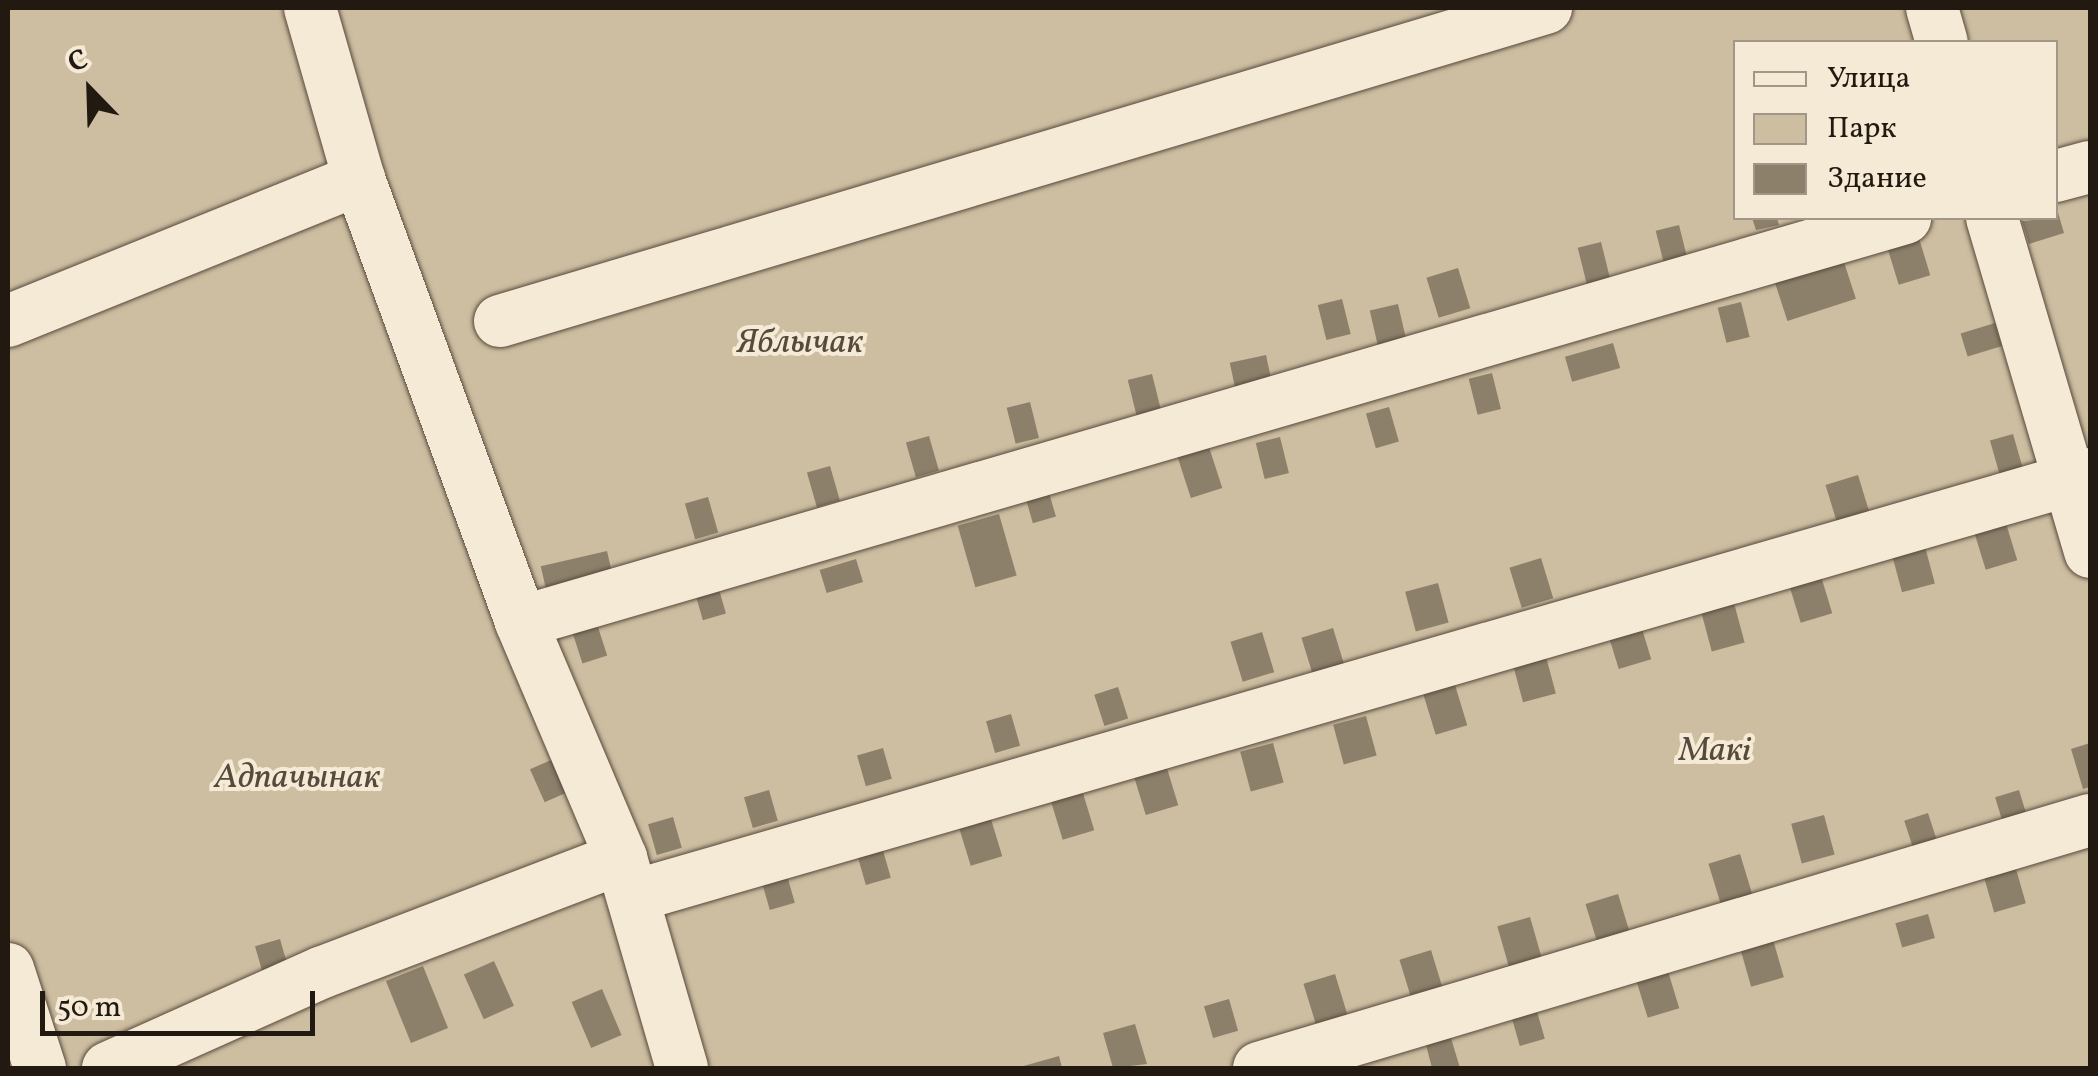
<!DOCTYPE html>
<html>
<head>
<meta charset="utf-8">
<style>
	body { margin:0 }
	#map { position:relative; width:2098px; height:1076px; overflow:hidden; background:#f0dfbe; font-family:Vollkorn,serif }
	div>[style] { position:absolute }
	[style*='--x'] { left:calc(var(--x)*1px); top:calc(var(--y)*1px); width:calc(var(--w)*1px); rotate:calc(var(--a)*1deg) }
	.green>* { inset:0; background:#cdbda1 }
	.building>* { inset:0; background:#8d806b; transform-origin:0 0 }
	.roads { filter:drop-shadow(0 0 2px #564a3c) drop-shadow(0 0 2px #564a3c) }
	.minor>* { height:52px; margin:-26px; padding:0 26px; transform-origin:26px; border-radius:26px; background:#f5ead5 }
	span { translate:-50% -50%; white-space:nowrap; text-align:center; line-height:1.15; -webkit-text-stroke:8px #f5ead5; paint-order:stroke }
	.park-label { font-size:35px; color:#554a3c; font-style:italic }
	.frame { position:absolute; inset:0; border:10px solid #221911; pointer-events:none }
	.legend { position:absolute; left:1733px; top:40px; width:325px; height:180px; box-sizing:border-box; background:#f5ead5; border:2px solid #a19687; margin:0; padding:12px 18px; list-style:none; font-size:30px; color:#221911 }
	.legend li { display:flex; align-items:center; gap:20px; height:50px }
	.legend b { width:50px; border:2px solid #a19687 }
	.north { position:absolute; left:40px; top:40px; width:100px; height:100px; -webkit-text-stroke:8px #f5ead5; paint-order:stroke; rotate:337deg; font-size:28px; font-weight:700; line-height:40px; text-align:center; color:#221911 }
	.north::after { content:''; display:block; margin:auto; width:35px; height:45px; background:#221911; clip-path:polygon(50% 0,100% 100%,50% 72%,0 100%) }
	.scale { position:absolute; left:40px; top:991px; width:275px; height:45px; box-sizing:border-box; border:5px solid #221911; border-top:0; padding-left:12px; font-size:30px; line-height:35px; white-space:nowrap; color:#221911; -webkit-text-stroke:8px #f5ead5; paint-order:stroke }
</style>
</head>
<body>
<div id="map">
	<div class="green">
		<i style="clip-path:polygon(evenodd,8px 8px,2090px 8px,2090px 1068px,8px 1068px,8px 8px,1736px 42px,2056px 42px,2056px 218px,1736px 218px,1736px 42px)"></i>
	</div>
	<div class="building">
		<i style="clip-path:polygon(2057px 209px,2064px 233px,2029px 244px,2022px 221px,2056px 218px)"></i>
		<i style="clip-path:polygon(1752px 218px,1777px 218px,1779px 225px,1756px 230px)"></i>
		<i style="left:1679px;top:225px;width:36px;height:24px;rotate:76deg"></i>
		<i style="left:1918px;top:235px;width:42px;height:33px;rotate:73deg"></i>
		<i style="left:1601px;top:242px;width:37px;height:24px;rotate:76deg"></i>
		<i style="left:1842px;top:256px;width:45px;height:72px;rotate:72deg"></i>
		<i style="left:1458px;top:268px;width:42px;height:33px;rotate:73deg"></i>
		<i style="left:1342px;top:299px;width:36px;height:25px;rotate:76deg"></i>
		<i style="left:1741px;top:302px;width:36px;height:24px;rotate:76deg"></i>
		<i style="left:1398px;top:304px;width:45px;height:29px;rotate:77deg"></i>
		<i style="left:1995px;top:323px;width:24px;height:36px;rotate:73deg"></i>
		<i style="left:1613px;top:343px;width:26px;height:50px;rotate:74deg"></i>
		<i style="left:1266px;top:355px;width:25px;height:37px;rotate:78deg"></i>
		<i style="left:1492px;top:373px;width:37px;height:24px;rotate:76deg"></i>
		<i style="left:1152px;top:374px;width:36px;height:25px;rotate:76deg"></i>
		<i style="left:1030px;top:402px;width:37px;height:24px;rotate:76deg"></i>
		<i style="left:1389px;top:407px;width:36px;height:24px;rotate:74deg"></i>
		<i style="left:2013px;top:434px;width:36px;height:24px;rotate:74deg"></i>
		<i style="left:929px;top:436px;width:36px;height:24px;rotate:74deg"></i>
		<i style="left:1280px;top:437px;width:37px;height:25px;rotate:76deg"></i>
		<i style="left:1209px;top:447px;width:43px;height:33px;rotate:72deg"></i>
		<i style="left:830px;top:466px;width:36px;height:24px;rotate:74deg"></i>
		<i style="left:1858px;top:475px;width:42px;height:34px;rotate:73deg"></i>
		<i style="left:1046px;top:482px;width:36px;height:24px;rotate:74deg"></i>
		<i style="left:708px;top:497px;width:37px;height:24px;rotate:74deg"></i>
		<i style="left:999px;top:514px;width:64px;height:43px;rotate:74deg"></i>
		<i style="left:2005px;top:520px;width:42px;height:33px;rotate:73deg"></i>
		<i style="left:1924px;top:543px;width:42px;height:34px;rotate:75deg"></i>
		<i style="left:607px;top:551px;width:32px;height:68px;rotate:77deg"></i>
		<i style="left:1541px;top:558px;width:42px;height:33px;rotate:73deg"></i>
		<i style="left:856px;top:559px;width:24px;height:38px;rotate:73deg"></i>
		<i style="left:1820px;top:573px;width:42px;height:33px;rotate:73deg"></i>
		<i style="left:716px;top:579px;width:36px;height:24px;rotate:74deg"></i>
		<i style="left:1438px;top:583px;width:41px;height:34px;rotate:75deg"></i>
		<i style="left:1734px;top:603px;width:41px;height:34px;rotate:75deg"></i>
		<i style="left:1639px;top:619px;width:42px;height:34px;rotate:73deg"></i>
		<i style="left:597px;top:624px;width:33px;height:26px;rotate:72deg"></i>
		<i style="left:1333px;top:628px;width:42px;height:33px;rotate:73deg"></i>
		<i style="left:1262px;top:632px;width:42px;height:33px;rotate:73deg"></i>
		<i style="left:1545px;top:653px;width:42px;height:34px;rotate:75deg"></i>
		<i style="left:1455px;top:685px;width:42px;height:33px;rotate:73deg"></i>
		<i style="left:1118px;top:687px;width:33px;height:25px;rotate:72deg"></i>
		<i style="left:1011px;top:714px;width:33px;height:26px;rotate:74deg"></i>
		<i style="left:1366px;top:716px;width:41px;height:34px;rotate:75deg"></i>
		<i style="left:1273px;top:743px;width:41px;height:34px;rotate:75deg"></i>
		<i style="clip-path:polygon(2090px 743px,2090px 787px,2083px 789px,2071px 749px)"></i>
		<i style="left:883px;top:748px;width:32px;height:27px;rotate:74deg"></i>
		<i style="left:551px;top:760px;width:36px;height:23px;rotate:66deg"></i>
		<i style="left:1166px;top:765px;width:42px;height:34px;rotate:73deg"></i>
		<i style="left:769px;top:790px;width:32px;height:26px;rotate:74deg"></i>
		<i style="left:1082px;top:790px;width:42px;height:33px;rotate:73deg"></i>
		<i style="left:2019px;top:790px;width:34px;height:25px;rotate:73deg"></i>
		<i style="left:1928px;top:813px;width:36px;height:25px;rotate:72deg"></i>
		<i style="left:1824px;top:815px;width:41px;height:34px;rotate:75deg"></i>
		<i style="left:990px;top:816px;width:42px;height:33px;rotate:73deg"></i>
		<i style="left:673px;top:817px;width:32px;height:26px;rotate:74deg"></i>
		<i style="left:882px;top:847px;width:32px;height:26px;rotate:74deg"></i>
		<i style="left:1740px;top:854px;width:42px;height:33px;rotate:73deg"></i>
		<i style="left:2014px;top:862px;width:43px;height:33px;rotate:74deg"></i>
		<i style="left:786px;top:872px;width:32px;height:26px;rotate:74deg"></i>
		<i style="left:1618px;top:894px;width:42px;height:34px;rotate:73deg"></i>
		<i style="left:1928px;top:914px;width:25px;height:34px;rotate:74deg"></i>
		<i style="left:1530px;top:917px;width:43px;height:34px;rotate:74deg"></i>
		<i style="left:1772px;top:936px;width:43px;height:34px;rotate:74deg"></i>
		<i style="left:280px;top:939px;width:33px;height:26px;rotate:74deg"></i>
		<i style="left:1431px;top:950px;width:42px;height:33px;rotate:73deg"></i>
		<i style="left:494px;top:961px;width:49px;height:33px;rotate:66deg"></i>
		<i style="left:423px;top:966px;width:67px;height:40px;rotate:68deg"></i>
		<i style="left:1667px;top:968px;width:42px;height:33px;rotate:73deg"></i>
		<i style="left:1335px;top:974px;width:42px;height:33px;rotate:73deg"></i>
		<i style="left:602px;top:989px;width:50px;height:33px;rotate:67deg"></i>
		<i style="left:1229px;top:999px;width:33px;height:26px;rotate:74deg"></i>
		<i style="left:1536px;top:1008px;width:32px;height:26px;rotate:74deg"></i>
		<i style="clip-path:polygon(1135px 1024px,1147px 1064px,1113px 1068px,1103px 1033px)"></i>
		<i style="clip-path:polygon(1451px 1038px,1460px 1068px,1432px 1068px,1426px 1045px)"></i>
		<i style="clip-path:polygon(1059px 1056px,1062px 1068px,1020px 1068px,1020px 1067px)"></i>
	</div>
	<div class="roads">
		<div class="minor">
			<i style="--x:310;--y:8;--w:178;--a:74"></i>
			<i style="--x:359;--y:179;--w:472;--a:69.9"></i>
			<i style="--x:521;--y:622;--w:256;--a:67"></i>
			<i style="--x:621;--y:858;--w:219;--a:73.8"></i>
			<i style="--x:1932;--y:8;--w:35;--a:74"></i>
			<i style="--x:2056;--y:176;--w:35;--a:-15"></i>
			<i style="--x:1992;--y:218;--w:348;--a:73.6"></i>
			<i style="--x:8;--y:321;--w:379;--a:-22"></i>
			<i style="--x:500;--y:321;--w:1092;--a:-16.66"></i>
			<i style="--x:521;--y:622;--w:1442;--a:-16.27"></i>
			<i style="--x:634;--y:896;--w:1516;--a:-16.16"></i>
			<i style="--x:8;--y:969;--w:104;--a:72.1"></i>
			<i style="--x:108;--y:1068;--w:235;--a:-24.1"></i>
			<i style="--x:323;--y:972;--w:319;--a:-20.9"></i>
			<i style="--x:1259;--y:1068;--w:867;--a:-16.62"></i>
		</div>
	</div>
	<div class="park-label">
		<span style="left:800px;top:343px">Яблычак</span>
		<span style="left:1715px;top:751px">Макі</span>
		<span style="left:297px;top:778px">Адпачынак</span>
	</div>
	<div class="frame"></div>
	<ul class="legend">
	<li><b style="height:12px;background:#f5ead5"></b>Улица</li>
	<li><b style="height:28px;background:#cdbda1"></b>Парк</li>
	<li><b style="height:28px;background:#8d806b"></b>Здание</li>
	</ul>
	<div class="north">С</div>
	<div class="scale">50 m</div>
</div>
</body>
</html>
